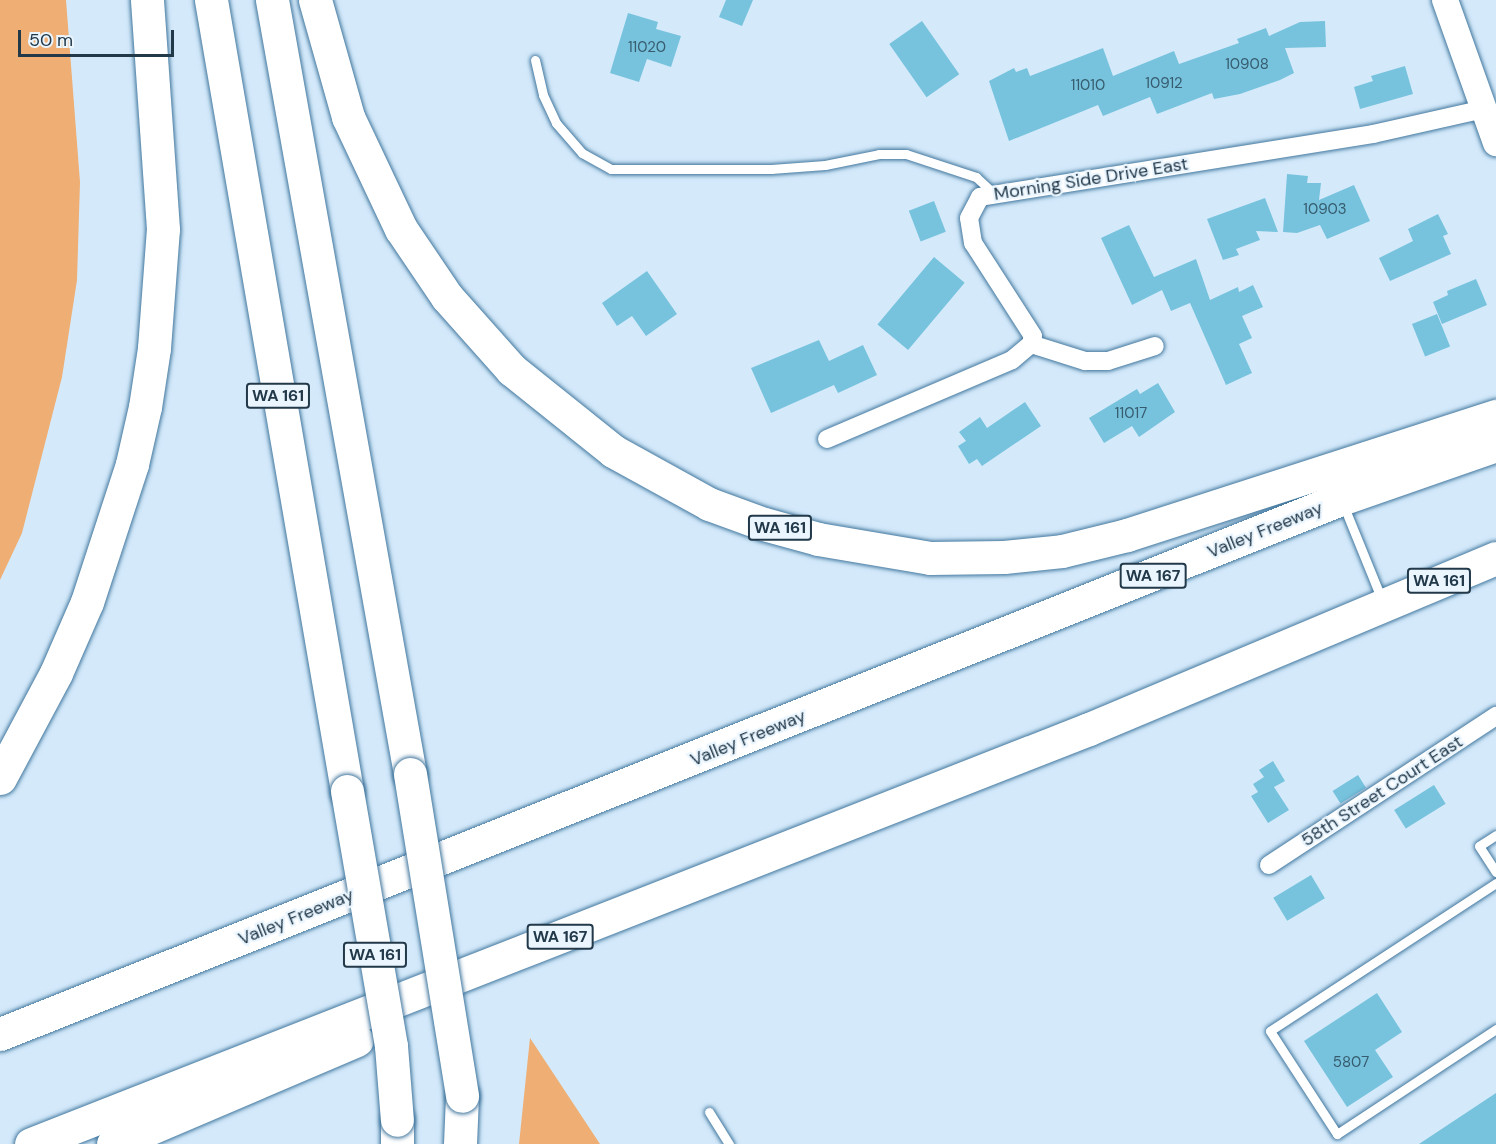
<!DOCTYPE html>
<html>
<head>
<meta charset="utf-8">
<style>
	body { margin:0 }
	#map { position:relative; width:1496px; height:1144px; overflow:hidden; background:#d4eafb; font-family:"DM Sans",sans-serif }
	div>[style] { position:absolute }
	[style*='--x'] { left:calc(var(--x)*1px); top:calc(var(--y)*1px); width:calc(var(--w)*1px); rotate:calc(var(--a)*1deg) }
	.green>* { inset:0; background:#efae73 }
	.building>* { inset:0; background:#77c3dd; transform-origin:0 0 }
	.roads { filter:drop-shadow(0 0 2px #42779e) drop-shadow(0 0 2px #42779e) }
	.lane>* { height:9px; margin:-4.5px; padding:0 4.5px; transform-origin:4.5px; border-radius:4.5px; background:#fff }
	.street>* { height:18px; margin:-9px; padding:0 9px; transform-origin:9px; border-radius:9px; background:#fff }
	.secondary>* { height:26px; margin:-13px; padding:0 13px; transform-origin:13px; border-radius:13px; background:#fff }
	.highway>* { height:33px; margin:-16.5px; padding:0 16.5px; transform-origin:16.5px; border-radius:16.5px; background:#fff }
	.bridges { filter:drop-shadow(0 0 2px #42779e) drop-shadow(0 0 2px #42779e) }
	.highway-bridge>* { height:33px; margin:-16.5px; padding:0 16.5px; transform-origin:16.5px; border-radius:16.5px; background:#fff }
	span { translate:-50% -50%; white-space:nowrap; text-align:center; line-height:1.15; -webkit-text-stroke:4.5px #eaf5fe; paint-order:stroke }
	.number-label { font-size:15px; color:#375c6f }
	.number-label span { -webkit-text-stroke-width:0 }
	.shield-label span { padding:2px 4px; background:#eaf5fe; border:2px solid; border-radius:4px; -webkit-text-stroke-width:0 }
	.shield-label { font-size:16px; color:#22394a; font-weight:700 }
	.street-label { font-size:18px; color:#22394a }
	.scale { position:absolute; left:18px; top:30px; width:156px; height:27px; box-sizing:border-box; border:3px solid #22394a; border-top:0; padding-left:8px; font-size:18px; line-height:21px; white-space:nowrap; color:#22394a; -webkit-text-stroke:4px #eaf5fe; paint-order:stroke }
</style>
</head>
<body>
<div id="map">
	<div class="green">
		<i style="clip-path:polygon(0 0,66px 0,80px 182px,77px 280px,62px 377px,22px 533px,0 580px)"></i>
		<i style="clip-path:polygon(530px 1038px,600px 1144px,519px 1144px)"></i>
	</div>
	<div class="building">
		<i style="clip-path:polygon(726px 0,753px 0,742px 26px,719px 17px)"></i>
		<i style="clip-path:polygon(628px 13px,658px 22px,656px 29px,681px 36px,671px 67px,647px 59px,639px 82px,610px 73px)"></i>
		<i style="left:922px;top:21px;width:65px;height:40px;rotate:55deg"></i>
		<i style="clip-path:polygon(1325px 21px,1326px 47px,1285px 48px,1294px 73px,1280px 80px,1240px 94px,1214px 99px,1212px 93px,1157px 114px,1150px 97px,1103px 116px,1098px 105px,1009px 141px,989px 81px,1014px 68px,1016px 72px,1027px 68px,1030px 76px,1103px 48px,1113px 76px,1174px 51px,1179px 64px,1239px 43px,1237px 39px,1266px 28px,1269px 36px,1300px 22px)"></i>
		<i style="clip-path:polygon(1405px 66px,1413px 94px,1360px 109px,1354px 87px,1373px 81px,1371px 76px)"></i>
		<i style="clip-path:polygon(1287px 174px,1308px 176px,1307px 183px,1321px 183px,1319px 200px,1354px 185px,1370px 221px,1327px 239px,1320px 225px,1297px 233px,1283px 232px)"></i>
		<i style="clip-path:polygon(1265px 198px,1278px 232px,1256px 231px,1260px 240px,1236px 249px,1239px 255px,1223px 260px,1207px 219px)"></i>
		<i style="left:934px;top:201px;width:33px;height:27px;rotate:69deg"></i>
		<i style="clip-path:polygon(1438px 214px,1448px 234px,1443px 236px,1451px 254px,1390px 281px,1379px 258px,1413px 241px,1408px 229px)"></i>
		<i style="clip-path:polygon(1129px 225px,1154px 277px,1196px 259px,1210px 300px,1238px 287px,1239px 292px,1253px 285px,1263px 307px,1242px 316px,1252px 338px,1239px 344px,1252px 373px,1226px 385px,1190px 303px,1171px 311px,1162px 290px,1132px 305px,1101px 238px)"></i>
		<i style="left:934px;top:257px;width:40px;height:88px;rotate:40deg"></i>
		<i style="clip-path:polygon(647px 271px,677px 314px,646px 336px,632px 316px,617px 326px,602px 303px)"></i>
		<i style="clip-path:polygon(1476px 279px,1487px 305px,1442px 324px,1433px 302px,1448px 295px,1447px 291px)"></i>
		<i style="left:1437px;top:314px;width:35px;height:27px;rotate:68deg"></i>
		<i style="clip-path:polygon(819px 340px,829px 361px,863px 345px,877px 375px,838px 393px,834px 385px,771px 413px,751px 368px)"></i>
		<i style="clip-path:polygon(1158px 383px,1175px 412px,1139px 437px,1132px 426px,1104px 443px,1089px 418px,1137px 389px,1140px 394px)"></i>
		<i style="clip-path:polygon(1025px 402px,1041px 426px,982px 466px,977px 459px,969px 464px,958px 446px,966px 441px,959px 432px,980px 417px,987px 428px)"></i>
		<i style="clip-path:polygon(1273px 761px,1285px 781px,1274px 787px,1289px 810px,1268px 823px,1251px 796px,1258px 792px,1253px 784px,1264px 777px,1259px 770px)"></i>
		<i style="left:1358px;top:775px;width:15px;height:30px;rotate:58deg"></i>
		<i style="left:1434px;top:785px;width:22px;height:47px;rotate:58deg"></i>
		<i style="left:1311px;top:875px;width:27px;height:44px;rotate:59deg"></i>
		<i style="clip-path:polygon(1377px 993px,1402px 1032px,1375px 1050px,1393px 1077px,1347px 1107px,1304px 1041px)"></i>
		<i style="clip-path:polygon(1496px 1093px,1496px 1144px,1419px 1144px)"></i>
	</div>
	<div class="roads">
		<div class="lane">
			<i style="--x:535;--y:60;--w:36;--a:77"></i>
			<i style="--x:543;--y:95;--w:31;--a:65"></i>
			<i style="--x:556;--y:123;--w:40;--a:49"></i>
			<i style="--x:582;--y:153;--w:33;--a:29"></i>
			<i style="--x:611;--y:169;--w:160;--a:0"></i>
			<i style="--x:771;--y:169;--w:54;--a:-4.2"></i>
			<i style="--x:825;--y:165;--w:55;--a:-11.5"></i>
			<i style="--x:879;--y:154;--w:27;--a:0"></i>
			<i style="--x:906;--y:154;--w:74;--a:18.2"></i>
			<i style="--x:976;--y:177;--w:25;--a:43"></i>
			<i style="--x:1343;--y:504;--w:104;--a:67.9"></i>
			<i style="--x:1496;--y:835;--w:20;--a:147"></i>
			<i style="--x:1479;--y:846;--w:31;--a:57"></i>
			<i style="--x:1496;--y:883;--w:270;--a:146.8"></i>
			<i style="--x:1270;--y:1031;--w:123;--a:57"></i>
			<i style="--x:1337;--y:1134;--w:191;--a:-33.4"></i>
			<i style="--x:709;--y:1112;--w:38;--a:58"></i>
		</div>
		<div class="street">
			<i style="--x:1031;--y:344;--w:57;--a:17.5"></i>
			<i style="--x:1085;--y:361;--w:23;--a:0"></i>
			<i style="--x:1108;--y:361;--w:49;--a:-17.7"></i>
			<i style="--x:827;--y:439;--w:201;--a:-23.1"></i>
			<i style="--x:1012;--y:360;--w:25;--a:-40"></i>
			<i style="--x:1031;--y:344;--w:8;--a:-76"></i>
			<i style="--x:1033;--y:336;--w:111;--a:-122.8"></i>
			<i style="--x:973;--y:243;--w:25;--a:-99"></i>
			<i style="--x:969;--y:218;--w:24;--a:-62"></i>
			<i style="--x:980;--y:197;--w:398;--a:-9.1"></i>
			<i style="--x:1373;--y:134;--w:114;--a:-12.7"></i>
			<i style="--x:1269;--y:865;--w:272;--a:-33.3"></i>
		</div>
		<div class="secondary">
			<i style="--x:1445;--y:0;--w:152;--a:70.4"></i>
		</div>
		<div class="highway">
			<i style="--x:211;--y:0;--w:803;--a:80.24"></i>
			<i style="--x:272;--y:0;--w:786;--a:79.89"></i>
			<i style="--x:315;--y:0;--w:122;--a:74.2"></i>
			<i style="--x:348;--y:117;--w:124;--a:64.7"></i>
			<i style="--x:401;--y:229;--w:82;--a:55.9"></i>
			<i style="--x:447;--y:297;--w:98;--a:48.3"></i>
			<i style="--x:512;--y:370;--w:129;--a:38.7"></i>
			<i style="--x:613;--y:451;--w:110;--a:28.9"></i>
			<i style="--x:709;--y:504;--w:59;--a:20"></i>
			<i style="--x:764;--y:524;--w:56;--a:15.5"></i>
			<i style="--x:818;--y:539;--w:114;--a:9.6"></i>
			<i style="--x:930;--y:558;--w:74;--a:-0.8"></i>
			<i style="--x:1004;--y:557;--w:58;--a:-5.9"></i>
			<i style="--x:1062;--y:551;--w:67;--a:-13.8"></i>
			<i style="--x:1127;--y:535;--w:388;--a:-17.9"></i>
			<i style="--x:0;--y:778;--w:119;--a:-61.9"></i>
			<i style="--x:56;--y:673;--w:77;--a:-66.4"></i>
			<i style="--x:87;--y:602;--w:145;--a:-71.9"></i>
			<i style="--x:132;--y:464;--w:58;--a:-77.2"></i>
			<i style="--x:145;--y:407;--w:60;--a:-81.3"></i>
			<i style="--x:154;--y:348;--w:119;--a:-85.7"></i>
			<i style="--x:163;--y:229;--w:230;--a:-94"></i>
			<i style="--x:0;--y:1034;--w:1444;--a:-21.75"></i>
			<i style="--x:1341;--y:499;--w:164;--a:-19.2"></i>
			<i style="--x:397;--y:1120;--w:24;--a:90"></i>
			<i style="--x:31;--y:1144;--w:1136;--a:-21.42"></i>
			<i style="--x:1089;--y:729;--w:441;--a:-22.8"></i>
			<i style="--x:113;--y:1144;--w:265;--a:-23.1"></i>
			<i style="--x:460;--y:1144;--w:48;--a:-87.6"></i>
		</div>
	</div>
	<div class="bridges">
		<div class="highway-bridge">
			<i style="--x:410;--y:774;--w:326;--a:80.8"></i>
			<i style="--x:347;--y:791;--w:259;--a:80.2"></i>
			<i style="--x:391;--y:1046;--w:74;--a:85.4"></i>
		</div>
	</div>
	<div class="number-label">
		<span style="left:647px;top:48px">11020</span>
		<span style="left:1247px;top:65px">10908</span>
		<span style="left:1164px;top:84px">10912</span>
		<span style="left:1088px;top:86px">11010</span>
		<span style="left:1325px;top:210px">10903</span>
		<span style="left:1131px;top:414px">11017</span>
		<span style="left:1351px;top:1063px">5807</span>
	</div>
	<div class="shield-label">
		<span style="left:278px;top:396px">WA 161</span>
		<span style="left:780px;top:528px">WA 161</span>
		<span style="left:1153px;top:576px">WA 167</span>
		<span style="left:1439px;top:581px">WA 161</span>
		<span style="left:560px;top:937px">WA 167</span>
		<span style="left:375px;top:955px">WA 161</span>
	</div>
	<div class="street-label">
		<span style="left:1091px;top:179px;rotate:-9deg">Morning Side Drive East</span>
		<span style="left:1265px;top:530px;rotate:-22deg">Valley Freeway</span>
		<span style="left:748px;top:738px;rotate:-22deg">Valley Freeway</span>
		<span style="left:1382px;top:791px;rotate:-33deg">58th Street Court East</span>
		<span style="left:296px;top:917px;rotate:-22deg">Valley Freeway</span>
	</div>
	<div class="scale">50 m</div>
</div>
</body>
</html>
